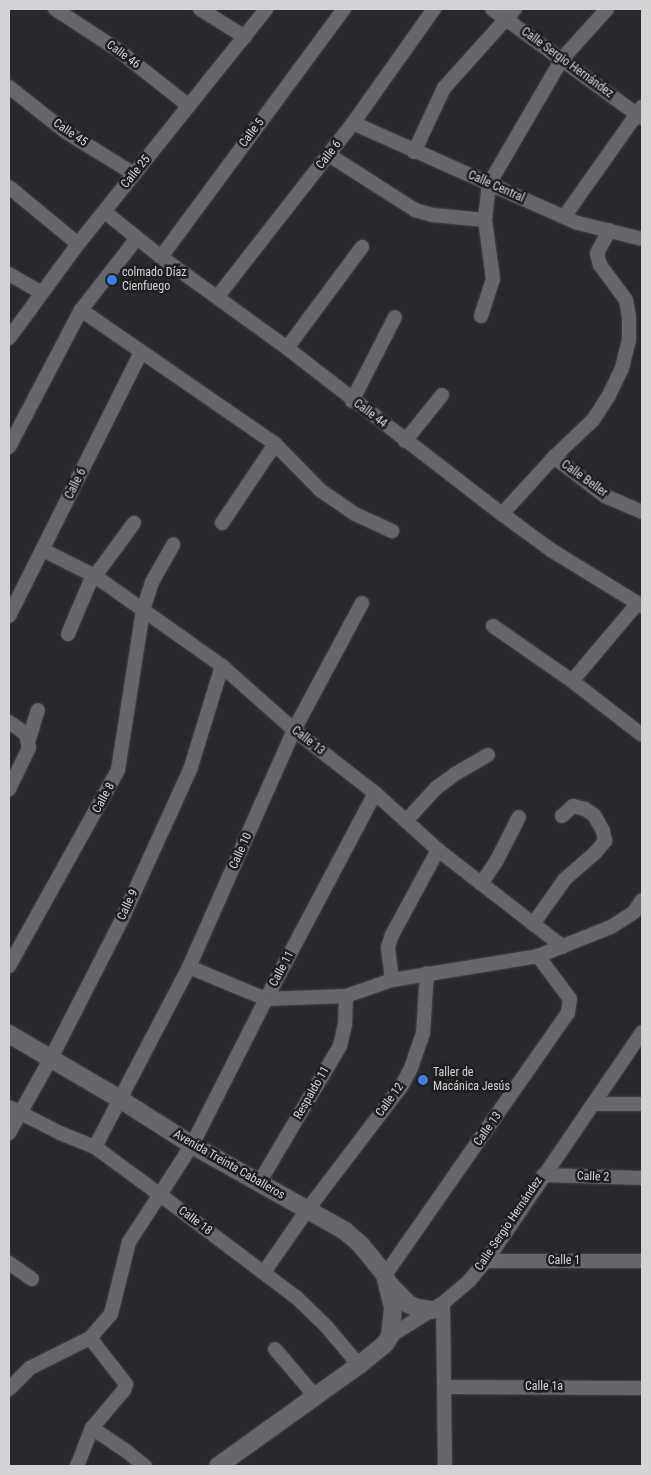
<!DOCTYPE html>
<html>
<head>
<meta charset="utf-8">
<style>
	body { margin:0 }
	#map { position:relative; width:651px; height:1475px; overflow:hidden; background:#29282c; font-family:"Roboto Condensed",sans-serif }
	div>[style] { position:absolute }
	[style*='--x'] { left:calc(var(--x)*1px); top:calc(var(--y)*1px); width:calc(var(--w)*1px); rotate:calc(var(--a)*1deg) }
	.roads { filter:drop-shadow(0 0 1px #444446) drop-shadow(0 0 1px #444446) }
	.minor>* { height:14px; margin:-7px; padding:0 7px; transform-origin:7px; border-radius:7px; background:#67676b }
	.tertiary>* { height:18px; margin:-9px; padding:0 9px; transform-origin:9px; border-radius:9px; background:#67676b }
	.dots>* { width:14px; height:14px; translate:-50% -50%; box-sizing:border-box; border:2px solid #1f1f22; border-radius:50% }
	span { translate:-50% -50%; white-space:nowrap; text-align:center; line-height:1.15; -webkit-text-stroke:5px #1f1f22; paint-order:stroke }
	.street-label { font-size:12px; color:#d4d4d6 }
	.poi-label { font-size:12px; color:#d4d4d6 }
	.left { translate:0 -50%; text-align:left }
	.frame { position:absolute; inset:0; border:10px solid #d4d4d6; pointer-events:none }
</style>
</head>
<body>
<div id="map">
	<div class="roads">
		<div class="minor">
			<i style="--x:55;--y:9;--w:75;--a:33.1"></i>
			<i style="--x:118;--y:50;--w:90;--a:38.3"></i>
			<i style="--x:200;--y:9;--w:53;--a:31.9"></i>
			<i style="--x:492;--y:9;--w:185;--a:36"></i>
			<i style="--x:9;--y:87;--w:73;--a:38.3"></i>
			<i style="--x:66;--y:132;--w:80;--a:31.7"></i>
			<i style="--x:353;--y:123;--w:246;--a:24"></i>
			<i style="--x:578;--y:223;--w:66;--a:14"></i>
			<i style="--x:414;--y:152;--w:71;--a:-64.9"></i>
			<i style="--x:444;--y:88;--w:106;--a:-48.1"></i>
			<i style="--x:329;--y:155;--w:102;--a:32.6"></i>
			<i style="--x:415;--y:210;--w:19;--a:16"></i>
			<i style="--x:433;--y:215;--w:52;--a:5.5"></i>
			<i style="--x:9;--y:187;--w:89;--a:39.6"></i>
			<i style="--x:105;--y:212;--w:72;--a:38.8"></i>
			<i style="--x:161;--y:257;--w:155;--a:35.8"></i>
			<i style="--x:287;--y:348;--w:272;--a:37.7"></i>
			<i style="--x:502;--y:514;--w:61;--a:36.3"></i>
			<i style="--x:551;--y:550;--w:107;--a:31.6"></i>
			<i style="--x:564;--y:217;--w:135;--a:-54.7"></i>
			<i style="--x:161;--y:257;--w:308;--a:-53.6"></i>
			<i style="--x:9;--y:274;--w:36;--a:30"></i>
			<i style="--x:218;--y:296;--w:219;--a:-52"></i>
			<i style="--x:353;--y:123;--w:140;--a:-54.6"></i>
			<i style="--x:81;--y:310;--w:236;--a:34.6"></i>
			<i style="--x:275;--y:444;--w:64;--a:45.6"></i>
			<i style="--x:320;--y:490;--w:42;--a:34.4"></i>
			<i style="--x:355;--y:514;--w:41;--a:24.7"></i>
			<i style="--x:481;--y:316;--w:39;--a:-72"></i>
			<i style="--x:493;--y:279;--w:60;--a:-97.7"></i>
			<i style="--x:485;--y:220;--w:36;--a:-84"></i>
			<i style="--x:489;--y:184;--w:145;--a:-59.7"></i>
			<i style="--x:562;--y:59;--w:67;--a:-48"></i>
			<i style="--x:9;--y:338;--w:117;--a:-53.7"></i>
			<i style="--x:78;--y:244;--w:301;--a:-51.3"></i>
			<i style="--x:287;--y:348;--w:126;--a:-53.4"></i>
			<i style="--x:352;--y:401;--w:94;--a:-62.9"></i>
			<i style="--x:405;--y:441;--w:59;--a:-51.2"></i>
			<i style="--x:9;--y:447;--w:155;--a:-62.3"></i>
			<i style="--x:81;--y:310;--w:91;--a:-52.1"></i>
			<i style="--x:554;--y:457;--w:64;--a:37.4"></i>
			<i style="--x:605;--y:496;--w:40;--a:23.4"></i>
			<i style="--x:502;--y:514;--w:77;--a:-47.6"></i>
			<i style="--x:554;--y:457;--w:54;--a:-43.5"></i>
			<i style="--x:593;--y:420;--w:30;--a:-57"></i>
			<i style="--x:609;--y:395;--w:30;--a:-64"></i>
			<i style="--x:622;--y:368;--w:29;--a:-76"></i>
			<i style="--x:629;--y:340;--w:23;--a:-90"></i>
			<i style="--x:629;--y:317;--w:17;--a:-100"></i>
			<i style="--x:626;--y:300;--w:44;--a:-126.6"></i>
			<i style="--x:600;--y:265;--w:12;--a:-104"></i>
			<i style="--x:597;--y:253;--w:26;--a:-61"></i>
			<i style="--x:222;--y:523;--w:95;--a:-56.1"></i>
			<i style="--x:43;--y:550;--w:58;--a:26.6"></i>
			<i style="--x:95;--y:576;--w:156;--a:35.3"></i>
			<i style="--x:222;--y:666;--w:96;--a:41.6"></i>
			<i style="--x:294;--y:730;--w:103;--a:37.9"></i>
			<i style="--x:375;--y:793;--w:85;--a:42.1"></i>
			<i style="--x:438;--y:850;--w:158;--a:37.8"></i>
			<i style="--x:95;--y:576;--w:66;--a:-53.7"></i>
			<i style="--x:9;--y:616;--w:295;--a:-63.4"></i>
			<i style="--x:493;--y:626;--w:96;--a:34.8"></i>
			<i style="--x:572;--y:681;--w:88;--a:37.6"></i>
			<i style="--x:68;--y:634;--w:64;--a:-67"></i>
			<i style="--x:572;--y:681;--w:101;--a:-49.8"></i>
			<i style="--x:9;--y:722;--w:21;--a:35"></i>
			<i style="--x:26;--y:734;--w:14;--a:78"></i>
			<i style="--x:29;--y:748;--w:46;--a:116"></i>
			<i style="--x:29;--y:739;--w:30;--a:-73"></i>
			<i style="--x:406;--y:821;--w:45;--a:-47.7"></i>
			<i style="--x:436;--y:788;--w:24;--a:-36"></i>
			<i style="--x:455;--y:774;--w:38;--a:-30"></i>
			<i style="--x:481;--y:884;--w:29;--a:-56"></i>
			<i style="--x:497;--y:860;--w:48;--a:-62.9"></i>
			<i style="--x:533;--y:924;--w:55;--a:-54.6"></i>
			<i style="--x:565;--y:879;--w:40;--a:-41"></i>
			<i style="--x:595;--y:853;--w:16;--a:-50"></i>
			<i style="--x:605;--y:841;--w:10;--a:-101"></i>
			<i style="--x:603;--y:831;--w:18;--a:-119"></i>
			<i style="--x:594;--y:815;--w:11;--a:-146"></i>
			<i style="--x:585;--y:809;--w:12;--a:-166"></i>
			<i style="--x:573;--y:806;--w:15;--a:138"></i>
			<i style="--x:9;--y:966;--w:224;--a:-60.9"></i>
			<i style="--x:118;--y:770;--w:162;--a:-81.1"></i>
			<i style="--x:143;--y:610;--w:29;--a:-72"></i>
			<i style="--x:152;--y:582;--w:43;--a:-60.4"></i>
			<i style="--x:189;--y:967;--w:83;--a:22.6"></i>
			<i style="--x:266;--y:999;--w:80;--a:-2.1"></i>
			<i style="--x:346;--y:996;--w:49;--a:-19.2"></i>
			<i style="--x:392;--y:980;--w:148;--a:-9.3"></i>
			<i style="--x:538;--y:956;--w:79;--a:-21.7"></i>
			<i style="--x:611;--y:927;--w:27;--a:-33"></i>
			<i style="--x:634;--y:912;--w:14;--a:-56"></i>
			<i style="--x:392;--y:980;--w:33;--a:-97"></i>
			<i style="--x:388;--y:947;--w:13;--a:-72"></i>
			<i style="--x:392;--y:935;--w:97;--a:-61.6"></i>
			<i style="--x:593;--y:1104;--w:49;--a:0"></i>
			<i style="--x:9;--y:1107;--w:57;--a:27"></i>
			<i style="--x:60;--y:1133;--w:38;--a:22"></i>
			<i style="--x:95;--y:1147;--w:79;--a:36.3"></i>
			<i style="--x:159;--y:1194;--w:173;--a:37"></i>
			<i style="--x:297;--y:1298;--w:40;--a:44"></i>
			<i style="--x:326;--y:1326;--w:51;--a:49.8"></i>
			<i style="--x:9;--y:1133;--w:84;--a:-60.7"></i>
			<i style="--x:50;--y:1060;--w:158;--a:-62.9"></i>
			<i style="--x:122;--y:919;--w:164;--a:-65.5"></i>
			<i style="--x:190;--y:770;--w:109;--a:-72.9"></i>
			<i style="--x:95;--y:1147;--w:203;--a:-62.4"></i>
			<i style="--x:189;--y:967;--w:259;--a:-66.1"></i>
			<i style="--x:294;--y:730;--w:144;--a:-61.8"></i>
			<i style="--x:543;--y:1175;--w:99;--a:1.7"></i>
			<i style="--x:259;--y:1183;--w:159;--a:-59.4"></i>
			<i style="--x:340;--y:1046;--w:22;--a:-77"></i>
			<i style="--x:345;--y:1025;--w:29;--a:-88"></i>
			<i style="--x:486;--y:1261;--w:156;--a:0"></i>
			<i style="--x:9;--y:1263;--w:28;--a:35"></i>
			<i style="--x:264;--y:1272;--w:77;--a:-55.1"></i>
			<i style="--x:308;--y:1209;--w:153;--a:-52.7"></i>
			<i style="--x:401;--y:1087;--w:21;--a:-62"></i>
			<i style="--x:411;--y:1068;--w:37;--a:-71"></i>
			<i style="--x:423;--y:1033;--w:60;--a:-86.2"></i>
			<i style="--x:385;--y:1275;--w:320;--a:-55.1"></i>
			<i style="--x:568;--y:1013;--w:14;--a:-82"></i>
			<i style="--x:570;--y:999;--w:54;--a:-126.7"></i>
			<i style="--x:443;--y:1303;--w:163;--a:89.3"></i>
			<i style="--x:390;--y:1336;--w:62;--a:-31.9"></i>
			<i style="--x:443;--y:1303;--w:34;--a:-40"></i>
			<i style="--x:469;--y:1281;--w:26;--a:-50"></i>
			<i style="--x:486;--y:1261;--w:277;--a:-55.7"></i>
			<i style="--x:275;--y:1349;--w:62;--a:49.6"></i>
			<i style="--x:446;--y:1387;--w:196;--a:0.3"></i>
			<i style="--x:9;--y:1389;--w:30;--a:-45"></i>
			<i style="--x:30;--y:1368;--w:67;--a:-26.6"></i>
			<i style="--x:90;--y:1338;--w:32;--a:-49"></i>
			<i style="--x:111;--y:1314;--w:74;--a:-76"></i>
			<i style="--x:129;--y:1242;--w:116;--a:-57"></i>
			<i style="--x:192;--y:1145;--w:164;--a:-63.1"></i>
			<i style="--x:266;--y:999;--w:233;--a:-62.1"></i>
			<i style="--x:92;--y:1428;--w:40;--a:34"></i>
			<i style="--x:125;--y:1450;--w:26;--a:39"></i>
			<i style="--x:77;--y:1466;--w:41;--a:-68.5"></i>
			<i style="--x:92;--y:1428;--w:50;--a:-49.9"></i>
			<i style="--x:124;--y:1390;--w:6;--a:-72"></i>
			<i style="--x:126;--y:1384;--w:58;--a:-128"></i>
		</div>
		<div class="tertiary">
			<i style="--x:9;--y:1034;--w:126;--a:30.4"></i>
			<i style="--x:118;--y:1098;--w:88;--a:32.4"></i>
			<i style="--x:192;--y:1145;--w:176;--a:29.3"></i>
			<i style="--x:345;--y:1231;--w:21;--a:41"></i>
			<i style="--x:361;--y:1245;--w:38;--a:51"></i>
			<i style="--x:385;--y:1275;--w:34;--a:76"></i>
			<i style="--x:393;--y:1308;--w:28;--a:96"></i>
			<i style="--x:390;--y:1336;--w:9;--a:122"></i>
			<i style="--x:385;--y:1344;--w:33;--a:141"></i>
			<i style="--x:359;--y:1365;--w:173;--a:144.4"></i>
			<i style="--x:388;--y:1283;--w:29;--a:46"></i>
			<i style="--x:408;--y:1304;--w:10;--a:24"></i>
			<i style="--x:417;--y:1308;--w:15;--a:8"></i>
		</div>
	</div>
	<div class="dots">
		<i style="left:112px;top:280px;background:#3f7fe0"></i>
		<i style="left:423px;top:1080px;background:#3f7fe0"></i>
	</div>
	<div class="street-label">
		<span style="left:123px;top:55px;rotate:36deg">Calle 46</span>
		<span style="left:567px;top:63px;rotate:36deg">Calle Sergio Hernández</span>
		<span style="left:70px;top:133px;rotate:34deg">Calle 45</span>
		<span style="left:252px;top:133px;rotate:-53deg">Calle 5</span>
		<span style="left:329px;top:155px;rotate:-52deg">Calle 6</span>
		<span style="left:136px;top:172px;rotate:-51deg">Calle 25</span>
		<span style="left:496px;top:187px;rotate:24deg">Calle Central</span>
		<span style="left:370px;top:414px;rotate:37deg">Calle 44</span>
		<span style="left:584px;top:479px;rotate:36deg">Calle Beller</span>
		<span style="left:76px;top:484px;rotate:-64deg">Calle 6</span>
		<span style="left:308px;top:741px;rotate:38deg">Calle 13</span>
		<span style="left:104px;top:798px;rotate:-61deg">Calle 8</span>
		<span style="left:241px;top:851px;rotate:-66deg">Calle 10</span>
		<span style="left:128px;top:905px;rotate:-65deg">Calle 9</span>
		<span style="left:282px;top:969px;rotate:-62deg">Calle 11</span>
		<span style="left:312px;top:1093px;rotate:-60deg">Respaldo 11</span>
		<span style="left:390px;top:1100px;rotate:-54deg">Calle 12</span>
		<span style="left:488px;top:1129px;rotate:-55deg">Calle 13</span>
		<span style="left:229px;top:1165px;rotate:30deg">Avenida Treinta Caballeros</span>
		<span style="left:593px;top:1177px;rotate:2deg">Calle 2</span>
		<span style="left:195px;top:1221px;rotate:37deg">Calle 18</span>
		<span style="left:509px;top:1224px;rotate:-56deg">Calle Sergio Hernández</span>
		<span style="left:564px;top:1261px">Calle 1</span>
		<span style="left:544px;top:1387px">Calle 1a</span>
	</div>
	<div class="poi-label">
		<span class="left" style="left:122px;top:280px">colmado Díaz<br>Cienfuego</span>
		<span class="left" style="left:433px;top:1080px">Taller de<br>Macánica Jesús</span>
	</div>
	<div class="frame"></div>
</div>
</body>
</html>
